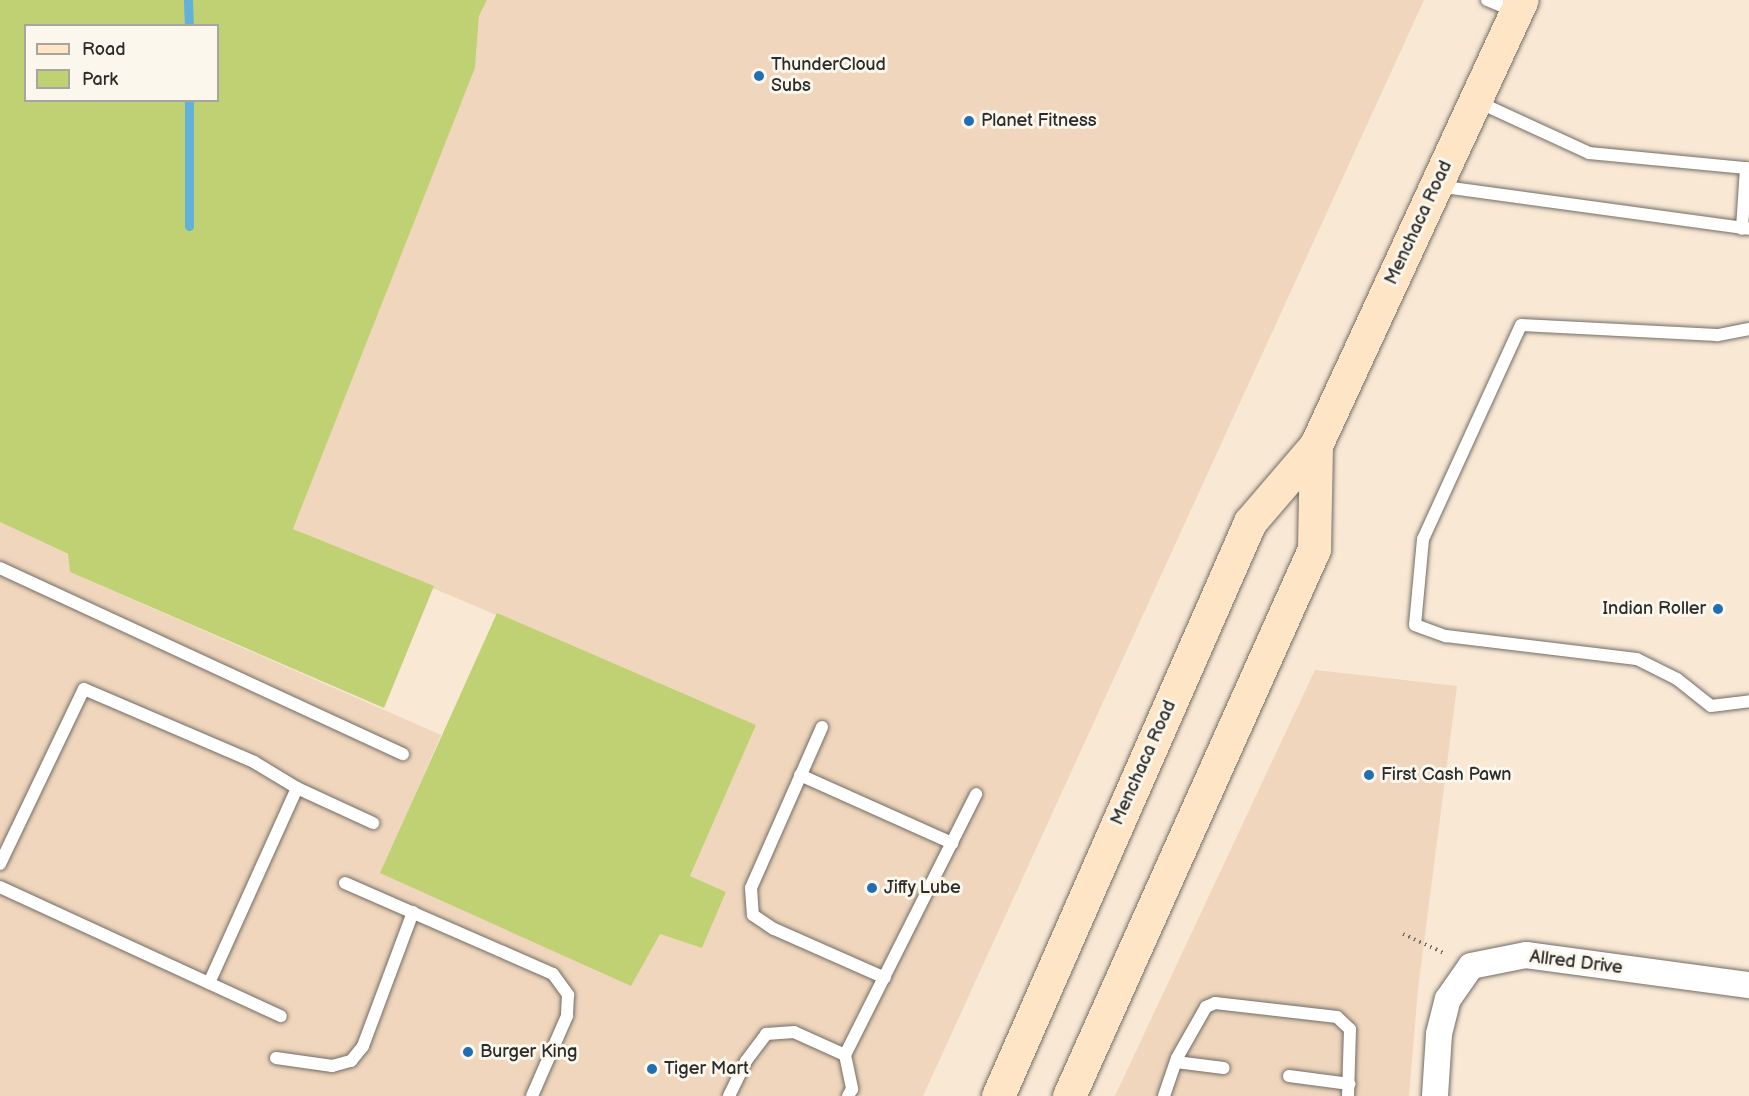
<!DOCTYPE html>
<html>
<head>
<meta charset="utf-8">
<style>
	body { margin:0 }
	#map { position:relative; width:1749px; height:1096px; overflow:hidden; background:#f8e8d4; font-family:"Balsamiq Sans",sans-serif }
	div>[style] { position:absolute }
	[style*='--x'] { left:calc(var(--x)*1px); top:calc(var(--y)*1px); width:calc(var(--w)*1px); rotate:calc(var(--a)*1deg) }
	.built>* { inset:0; background:#efd6bc }
	.green>* { inset:0; background:#c0d174 }
	.stream>* { height:9px; margin:-4.5px; padding:0 4.5px; transform-origin:4.5px; border-radius:4.5px; background:#61b1db }
	.path>* { height:4px; margin-top:-2px; transform-origin:0; background:repeating-linear-gradient(90deg,#736d66 0 1.5px,transparent 0 6px) }
	.roads { filter:drop-shadow(0 0 2px #736d66) drop-shadow(0 0 2px #736d66) }
	.service>* { height:12px; margin:-6px; padding:0 6px; transform-origin:6px; border-radius:6px; background:#fff }
	.minor>* { height:26px; margin:-13px; padding:0 13px; transform-origin:13px; border-radius:13px; background:#fff }
	.secondary>* { height:33px; margin:-16.5px; padding:0 16.5px; transform-origin:16.5px; border-radius:16.5px; background:#fde5c5 }
	.dots>* { width:16px; height:16px; translate:-50% -50%; box-sizing:border-box; border:3px solid #fbf7ec; border-radius:50% }
	span { translate:-50% -50%; white-space:nowrap; text-align:center; line-height:1.15; -webkit-text-stroke:6px #fbf7ec; paint-order:stroke }
	.poi-label { font-size:18px; color:#2b2b2b }
	.left { translate:0 -50%; text-align:left }
	.right { translate:-100% -50%; text-align:right }
	.street-label { font-size:18px; color:#2b2b2b }
	.legend { position:absolute; left:24px; top:24px; width:195px; height:78px; box-sizing:border-box; background:#fbf7ec; border:2px solid #a8a59f; margin:0; padding:8px 10px; list-style:none; font-size:18px; color:#2b2b2b }
	.legend li { display:flex; align-items:center; gap:12px; height:30px }
	.legend b { width:30px; border:2px solid #a8a59f }
</style>
</head>
<body>
<div id="map">
	<div class="built">
		<i style="clip-path:polygon(487px 0,1424px 0,923px 1096px,0 1096px,0 522px,69px 555px,70px 572px,441px 735px,381px 873px,660px 934px,702px 948px,726px 892px,690px 876px,756px 725px,293px 529px,475px 68px,479px 16px)"></i>
		<i style="clip-path:polygon(1315px 670px,1457px 686px,1418px 989px,1409px 1096px,1115px 1096px)"></i>
	</div>
	<div class="green">
		<i style="clip-path:polygon(evenodd,0 0,487px 0,479px 16px,475px 68px,293px 529px,434px 586px,384px 708px,70px 572px,68px 554px,0 522px,0 0,26px 26px,218px 26px,218px 100px,26px 100px,26px 26px)"></i>
		<i style="clip-path:polygon(497px 613px,756px 725px,690px 876px,726px 892px,702px 948px,660px 934px,631px 986px,380px 873px)"></i>
	</div>
	<div class="stream">
		<i style="--x:188;--y:0;--w:26;--a:88"></i>
		<i style="--x:189;--y:100;--w:126;--a:90"></i>
	</div>
	<div class="path">
		<i style="--x:1403;--y:934;--w:47;--a:24.9"></i>
	</div>
	<div class="roads">
		<div class="service">
			<i style="--x:1487;--y:0;--w:31;--a:22"></i>
			<i style="--x:1476;--y:101;--w:124;--a:24.7"></i>
			<i style="--x:1589;--y:153;--w:158;--a:5.5"></i>
			<i style="--x:1746;--y:168;--w:61;--a:93.8"></i>
			<i style="--x:1437;--y:186;--w:315;--a:7.8"></i>
			<i style="--x:1749;--y:329;--w:33;--a:169"></i>
			<i style="--x:1717;--y:335;--w:196;--a:-177.1"></i>
			<i style="--x:1521;--y:325;--w:235;--a:114.6"></i>
			<i style="--x:1423;--y:539;--w:86;--a:95.3"></i>
			<i style="--x:1415;--y:625;--w:33;--a:20"></i>
			<i style="--x:1446;--y:636;--w:192;--a:6.9"></i>
			<i style="--x:1637;--y:659;--w:45;--a:26.6"></i>
			<i style="--x:1677;--y:679;--w:43;--a:38.5"></i>
			<i style="--x:1711;--y:706;--w:38;--a:-7"></i>
			<i style="--x:0;--y:568;--w:444;--a:24.8"></i>
			<i style="--x:822;--y:727;--w:176;--a:113.8"></i>
			<i style="--x:751;--y:888;--w:27;--a:86"></i>
			<i style="--x:753;--y:915;--w:25;--a:34"></i>
			<i style="--x:774;--y:929;--w:121;--a:23.8"></i>
			<i style="--x:800;--y:775;--w:167;--a:24.1"></i>
			<i style="--x:0;--y:864;--w:194;--a:-64.4"></i>
			<i style="--x:84;--y:689;--w:185;--a:23.2"></i>
			<i style="--x:254;--y:762;--w:50;--a:31.2"></i>
			<i style="--x:345;--y:883;--w:227;--a:23.6"></i>
			<i style="--x:553;--y:974;--w:26;--a:54"></i>
			<i style="--x:568;--y:995;--w:21;--a:93"></i>
			<i style="--x:567;--y:1016;--w:87;--a:113.6"></i>
			<i style="--x:0;--y:887;--w:309;--a:24.7"></i>
			<i style="--x:209;--y:983;--w:214;--a:-65.7"></i>
			<i style="--x:297;--y:788;--w:84;--a:24.7"></i>
			<i style="--x:845;--y:1055;--w:292;--a:-63.3"></i>
			<i style="--x:276;--y:1058;--w:57;--a:8.1"></i>
			<i style="--x:332;--y:1066;--w:20;--a:-15"></i>
			<i style="--x:351;--y:1061;--w:19;--a:-51"></i>
			<i style="--x:363;--y:1046;--w:143;--a:-69.5"></i>
			<i style="--x:1176;--y:1062;--w:48;--a:7.1"></i>
			<i style="--x:1289;--y:1076;--w:61;--a:7.6"></i>
			<i style="--x:729;--y:1096;--w:39;--a:-64"></i>
			<i style="--x:746;--y:1061;--w:34;--a:-53"></i>
			<i style="--x:766;--y:1034;--w:28;--a:-4"></i>
			<i style="--x:794;--y:1032;--w:56;--a:24.3"></i>
			<i style="--x:845;--y:1055;--w:35;--a:78"></i>
			<i style="--x:852;--y:1089;--w:8;--a:120"></i>
			<i style="--x:1164;--y:1096;--w:40;--a:-71.1"></i>
			<i style="--x:1177;--y:1058;--w:59;--a:-60.4"></i>
			<i style="--x:1206;--y:1007;--w:10;--a:-24"></i>
			<i style="--x:1215;--y:1003;--w:123;--a:6.5"></i>
			<i style="--x:1337;--y:1017;--w:18;--a:43"></i>
			<i style="--x:1350;--y:1029;--w:67;--a:91.7"></i>
		</div>
		<div class="minor">
			<i style="--x:1435;--y:1096;--w:62;--a:-86.3"></i>
			<i style="--x:1439;--y:1034;--w:36;--a:-76"></i>
			<i style="--x:1448;--y:999;--w:40;--a:-55.1"></i>
			<i style="--x:1471;--y:966;--w:56;--a:-11.3"></i>
			<i style="--x:1526;--y:955;--w:225;--a:7.7"></i>
		</div>
		<div class="secondary">
			<i style="--x:998;--y:1096;--w:627;--a:-66.3"></i>
			<i style="--x:1250;--y:522;--w:101;--a:-49.4"></i>
			<i style="--x:1316;--y:445;--w:490;--a:-65.2"></i>
			<i style="--x:1069;--y:1096;--w:599;--a:-65.87"></i>
			<i style="--x:1314;--y:549;--w:104;--a:-88.9"></i>
		</div>
	</div>
	<div class="dots">
		<i style="left:759px;top:76px;background:#1f6fb2"></i>
		<i style="left:969px;top:121px;background:#1f6fb2"></i>
		<i style="left:1718px;top:609px;background:#1f6fb2"></i>
		<i style="left:1369px;top:775px;background:#1f6fb2"></i>
		<i style="left:872px;top:888px;background:#1f6fb2"></i>
		<i style="left:468px;top:1052px;background:#1f6fb2"></i>
		<i style="left:652px;top:1069px;background:#1f6fb2"></i>
	</div>
	<div class="poi-label">
		<span class="left" style="left:771px;top:76px">ThunderCloud<br>Subs</span>
		<span class="left" style="left:981px;top:121px">Planet Fitness</span>
		<span class="right" style="left:1706px;top:609px">Indian Roller</span>
		<span class="left" style="left:1381px;top:775px">First Cash Pawn</span>
		<span class="left" style="left:884px;top:888px">Jiffy Lube</span>
		<span class="left" style="left:480px;top:1052px">Burger King</span>
		<span class="left" style="left:664px;top:1069px">Tiger Mart</span>
	</div>
	<div class="street-label">
		<span style="left:1419px;top:223px;rotate:-65deg">Menchaca Road</span>
		<span style="left:1144px;top:763px;rotate:-66deg">Menchaca Road</span>
		<span style="left:1576px;top:963px;rotate:7deg">Allred Drive</span>
	</div>
	<ul class="legend">
	<li><b style="height:8px;background:#fde5c5"></b>Road</li>
	<li><b style="height:16px;background:#c0d174"></b>Park</li>
	</ul>
</div>
</body>
</html>
